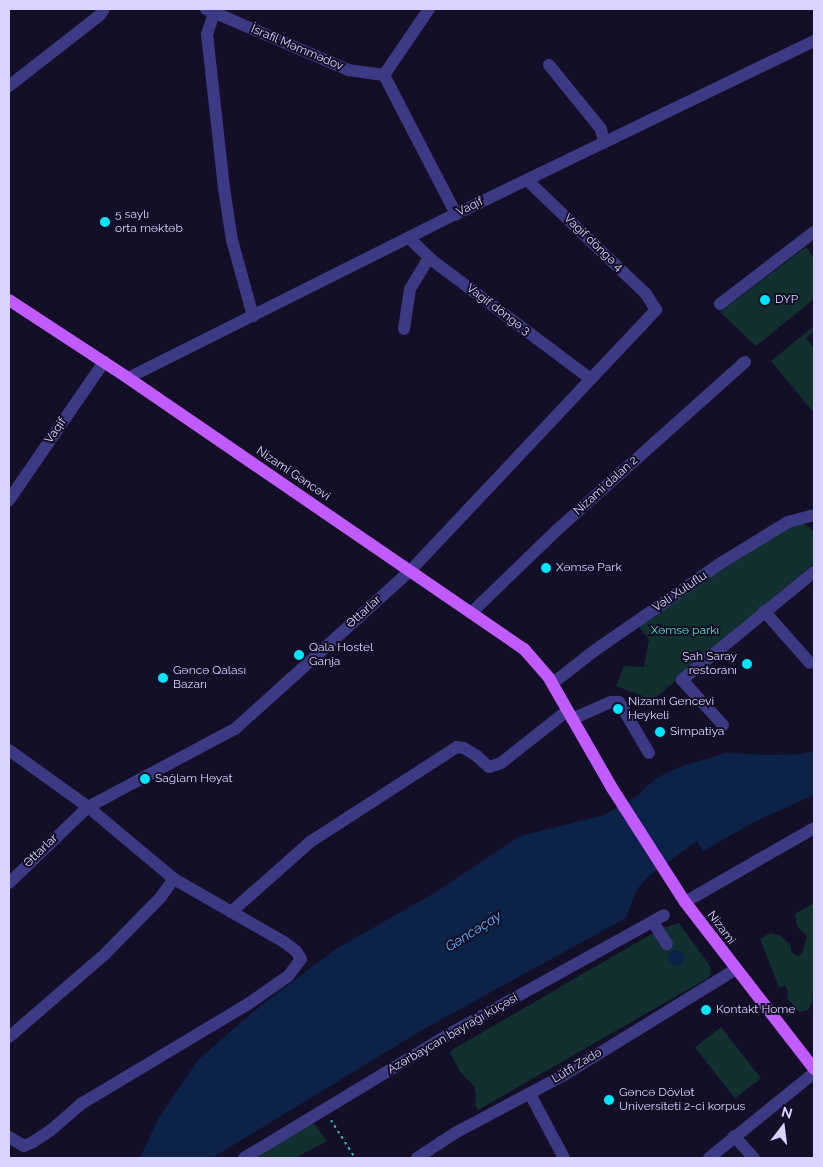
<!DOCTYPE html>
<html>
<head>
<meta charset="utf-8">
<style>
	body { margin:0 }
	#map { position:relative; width:823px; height:1167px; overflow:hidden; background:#130f26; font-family:Raleway,sans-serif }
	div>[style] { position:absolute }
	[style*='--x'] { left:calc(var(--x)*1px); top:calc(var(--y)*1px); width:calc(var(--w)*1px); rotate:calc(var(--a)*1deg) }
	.green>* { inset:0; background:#12302f; transform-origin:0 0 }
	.water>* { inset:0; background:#0c2248 }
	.round { border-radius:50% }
	.path>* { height:2px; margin-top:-1px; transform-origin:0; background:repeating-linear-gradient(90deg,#2fb8b0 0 2.5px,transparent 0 6.5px) }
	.minor>* { height:12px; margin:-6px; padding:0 6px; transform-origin:6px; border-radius:6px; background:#3d3a85 }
	.major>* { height:12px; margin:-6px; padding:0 6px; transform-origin:6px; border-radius:6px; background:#c25bff }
	.dots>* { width:14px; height:14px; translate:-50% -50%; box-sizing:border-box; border:2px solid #130f26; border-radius:50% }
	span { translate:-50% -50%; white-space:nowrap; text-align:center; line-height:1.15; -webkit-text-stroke:4px #130f26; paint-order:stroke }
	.street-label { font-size:12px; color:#d9d4ff }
	.poi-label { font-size:12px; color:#d9d4ff }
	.left { translate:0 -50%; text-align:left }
	.right { translate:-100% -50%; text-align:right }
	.park-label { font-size:12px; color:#5fe0c0 }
	.water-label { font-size:14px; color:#62b6ff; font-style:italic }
	.frame { position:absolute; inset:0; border:10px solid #d9d4ff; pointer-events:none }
	.north { position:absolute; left:758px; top:1102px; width:50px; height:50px; -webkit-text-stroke:4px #130f26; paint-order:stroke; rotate:15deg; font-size:14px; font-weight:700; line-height:20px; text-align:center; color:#d9d4ff }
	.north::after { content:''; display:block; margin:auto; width:18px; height:22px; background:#d9d4ff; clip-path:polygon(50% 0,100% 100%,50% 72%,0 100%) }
</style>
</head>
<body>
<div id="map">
	<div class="green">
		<i style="clip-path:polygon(806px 247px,814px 258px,814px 299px,756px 346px,720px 312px)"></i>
		<i style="clip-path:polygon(814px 326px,814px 332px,806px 338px,814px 348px,814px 413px,771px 361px)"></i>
		<i style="clip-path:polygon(804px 524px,814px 532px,814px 563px,653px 700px,616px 686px,624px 666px,644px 667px,649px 639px,638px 626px,789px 525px)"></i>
		<i style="clip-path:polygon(814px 903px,814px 995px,812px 996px,813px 1002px,808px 1010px,799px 1012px,787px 998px,788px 991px,785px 986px,779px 987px,760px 939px,770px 933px,781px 936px,791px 946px,791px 952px,797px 956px,802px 954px,807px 936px,797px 926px,795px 914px)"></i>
		<i style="clip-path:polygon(679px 923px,710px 966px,711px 974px,708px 978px,478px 1110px,475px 1104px,476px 1095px,474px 1086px,461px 1073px,450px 1053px,452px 1050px,660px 929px)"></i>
		<i style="left:721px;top:1027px;width:65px;height:33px;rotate:52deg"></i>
		<i style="clip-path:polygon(312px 1121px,327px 1141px,295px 1158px,249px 1158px)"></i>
	</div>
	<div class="water">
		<i style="clip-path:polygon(814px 751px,814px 795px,756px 821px,703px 851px,697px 841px,648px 877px,637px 889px,626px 918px,424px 1029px,212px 1158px,140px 1158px,158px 1119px,198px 1060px,253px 1012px,334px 950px,436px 892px,520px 836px,604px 815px,637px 796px,656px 778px,682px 766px,726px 753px,767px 755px,802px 754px)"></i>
		<i class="round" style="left:668px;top:950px;width:16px;height:16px"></i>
	</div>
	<div class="path">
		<i style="--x:331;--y:1120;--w:45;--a:57.7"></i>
	</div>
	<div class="minor">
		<i style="--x:206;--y:9;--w:155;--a:23.2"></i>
		<i style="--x:348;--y:70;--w:36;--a:8"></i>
		<i style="--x:214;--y:13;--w:22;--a:108"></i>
		<i style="--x:207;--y:34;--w:155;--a:83.7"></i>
		<i style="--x:224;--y:188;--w:53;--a:81.3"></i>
		<i style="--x:232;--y:240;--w:79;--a:74.6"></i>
		<i style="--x:549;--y:65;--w:82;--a:50.9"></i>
		<i style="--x:601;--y:129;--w:14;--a:78"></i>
		<i style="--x:384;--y:75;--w:157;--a:62.6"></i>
		<i style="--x:384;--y:75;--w:80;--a:-55.7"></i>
		<i style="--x:9;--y:86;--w:115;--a:-38"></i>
		<i style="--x:100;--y:15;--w:7;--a:-56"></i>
		<i style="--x:409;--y:238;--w:33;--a:44"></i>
		<i style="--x:433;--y:261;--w:197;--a:36.8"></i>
		<i style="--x:720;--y:304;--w:118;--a:-37.5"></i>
		<i style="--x:404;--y:329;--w:40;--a:-81.5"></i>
		<i style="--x:410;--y:289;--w:37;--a:-59"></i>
		<i style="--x:128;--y:378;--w:367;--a:-26.6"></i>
		<i style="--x:456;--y:214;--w:398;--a:-25.8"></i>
		<i style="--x:9;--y:500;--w:168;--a:-55.5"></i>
		<i style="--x:764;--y:611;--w:69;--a:48.5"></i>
		<i style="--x:471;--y:613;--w:120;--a:-44"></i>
		<i style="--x:557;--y:530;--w:252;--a:-41.8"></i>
		<i style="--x:553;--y:683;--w:52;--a:-38"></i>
		<i style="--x:594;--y:651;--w:155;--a:-34.7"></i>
		<i style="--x:721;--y:563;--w:79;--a:-31.5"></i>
		<i style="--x:788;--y:522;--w:27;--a:-15"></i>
		<i style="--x:572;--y:719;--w:43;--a:-23.6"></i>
		<i style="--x:611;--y:702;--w:8;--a:0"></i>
		<i style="--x:619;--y:702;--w:59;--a:59.5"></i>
		<i style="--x:723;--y:725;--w:61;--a:-132.3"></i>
		<i style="--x:682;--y:680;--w:171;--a:-39.3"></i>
		<i style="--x:9;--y:750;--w:97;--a:35.8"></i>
		<i style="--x:88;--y:807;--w:112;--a:39.9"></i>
		<i style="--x:174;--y:879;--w:127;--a:29.8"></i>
		<i style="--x:284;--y:942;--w:15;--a:37"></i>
		<i style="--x:296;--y:951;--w:9;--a:58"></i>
		<i style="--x:301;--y:959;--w:21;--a:127"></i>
		<i style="--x:288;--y:976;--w:49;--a:145"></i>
		<i style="--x:248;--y:1004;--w:195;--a:149.1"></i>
		<i style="--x:81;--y:1104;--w:40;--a:139"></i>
		<i style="--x:51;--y:1130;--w:22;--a:146"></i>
		<i style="--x:33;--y:1142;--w:10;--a:156"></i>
		<i style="--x:24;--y:1146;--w:17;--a:-149"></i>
		<i style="--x:9;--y:883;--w:110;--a:-43.9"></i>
		<i style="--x:88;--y:807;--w:166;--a:-28"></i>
		<i style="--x:235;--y:729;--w:236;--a:-42.1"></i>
		<i style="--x:410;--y:571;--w:359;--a:-46.7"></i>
		<i style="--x:656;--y:310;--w:19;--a:-122"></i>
		<i style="--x:646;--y:294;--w:165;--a:-136.2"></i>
		<i style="--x:685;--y:902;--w:149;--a:-29.8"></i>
		<i style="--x:231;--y:912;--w:106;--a:-41.5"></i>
		<i style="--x:310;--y:842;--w:175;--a:-32.9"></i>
		<i style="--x:457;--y:747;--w:7;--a:8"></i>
		<i style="--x:464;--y:748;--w:15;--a:32"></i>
		<i style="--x:477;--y:756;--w:16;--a:43"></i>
		<i style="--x:489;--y:767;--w:13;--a:-18"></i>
		<i style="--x:501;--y:763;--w:84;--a:-38.2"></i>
		<i style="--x:653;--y:922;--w:26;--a:58"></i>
		<i style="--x:9;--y:1037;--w:127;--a:-40.8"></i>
		<i style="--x:105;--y:954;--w:78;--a:-45.5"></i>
		<i style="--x:160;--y:898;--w:24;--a:-54"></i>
		<i style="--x:530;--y:1094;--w:72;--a:62"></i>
		<i style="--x:734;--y:1136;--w:30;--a:48"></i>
		<i style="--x:244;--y:1158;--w:244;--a:-31.1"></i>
		<i style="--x:453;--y:1032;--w:241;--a:-29"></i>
		<i style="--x:417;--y:1158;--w:45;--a:-33.3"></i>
		<i style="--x:455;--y:1133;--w:123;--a:-28"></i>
		<i style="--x:564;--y:1075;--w:201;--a:-31.6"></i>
		<i style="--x:709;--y:1158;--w:135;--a:-39"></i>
	</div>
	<div class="major">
		<i style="--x:9;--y:300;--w:142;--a:33.2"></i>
		<i style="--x:128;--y:378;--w:480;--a:34.4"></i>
		<i style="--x:524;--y:649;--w:38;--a:49"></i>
		<i style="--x:549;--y:678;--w:127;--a:60.2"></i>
		<i style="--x:612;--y:788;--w:135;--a:57.4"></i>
		<i style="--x:685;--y:902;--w:211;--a:52.3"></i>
	</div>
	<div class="dots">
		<i style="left:105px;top:222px;background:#00e5ff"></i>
		<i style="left:765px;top:300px;background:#00e5ff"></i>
		<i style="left:546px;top:568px;background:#00e5ff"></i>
		<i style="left:299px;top:655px;background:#00e5ff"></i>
		<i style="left:747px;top:664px;background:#00e5ff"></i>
		<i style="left:163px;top:678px;background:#00e5ff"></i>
		<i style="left:618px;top:709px;background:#00e5ff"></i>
		<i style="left:660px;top:732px;background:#00e5ff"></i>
		<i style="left:145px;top:779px;background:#00e5ff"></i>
		<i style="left:706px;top:1010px;background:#00e5ff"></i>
		<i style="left:609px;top:1100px;background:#00e5ff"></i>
	</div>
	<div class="street-label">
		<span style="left:297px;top:48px;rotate:23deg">İsrafil Məmmədov</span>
		<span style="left:470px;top:207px;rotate:-26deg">Vaqif</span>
		<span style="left:593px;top:243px;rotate:44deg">Vagif döngə 4</span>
		<span style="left:498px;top:310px;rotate:37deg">Vagif döngə 3</span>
		<span style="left:56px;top:431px;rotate:-55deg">Vaqif</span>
		<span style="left:293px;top:474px;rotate:34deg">Nizami Gəncəvi</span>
		<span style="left:606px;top:486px;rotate:-42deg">Nizami dalan 2</span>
		<span style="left:680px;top:592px;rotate:-34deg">Vəli Xuluflu</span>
		<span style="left:364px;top:612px;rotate:-42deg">Əttarlar</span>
		<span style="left:41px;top:851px;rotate:-44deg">Əttarlar</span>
		<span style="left:721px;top:928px;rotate:53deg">Nizami</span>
		<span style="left:453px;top:1034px;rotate:-30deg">Azərbaycan bayrağı küçəsi</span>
		<span style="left:577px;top:1066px;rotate:-31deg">Lütfi Zadə</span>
	</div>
	<div class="poi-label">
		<span class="left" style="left:115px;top:222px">5 saylı<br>orta məktəb</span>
		<span class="left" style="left:775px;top:300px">DYP</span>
		<span class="left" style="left:556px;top:568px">Xəmsə Park</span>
		<span class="left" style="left:309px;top:655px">Qala Hostel<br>Ganja</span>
		<span class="right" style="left:737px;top:664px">Şah Saray<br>restoranı</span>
		<span class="left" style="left:173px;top:678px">Gəncə Qalası<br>Bazarı</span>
		<span class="left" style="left:628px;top:709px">Nizami Gencevi<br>Heykeli</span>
		<span class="left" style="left:670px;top:732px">Simpatiya</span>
		<span class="left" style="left:155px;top:779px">Sağlam Həyat</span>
		<span class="left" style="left:716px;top:1010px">Kontakt Home</span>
		<span class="left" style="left:619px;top:1100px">Gəncə Dövlət<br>Universiteti 2-ci korpus</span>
	</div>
	<div class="park-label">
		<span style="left:685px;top:631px">Xəmsə parkı</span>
	</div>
	<div class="water-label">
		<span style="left:473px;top:931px;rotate:-32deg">Gəncəçay</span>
	</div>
	<div class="frame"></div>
	<div class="north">N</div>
</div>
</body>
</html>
